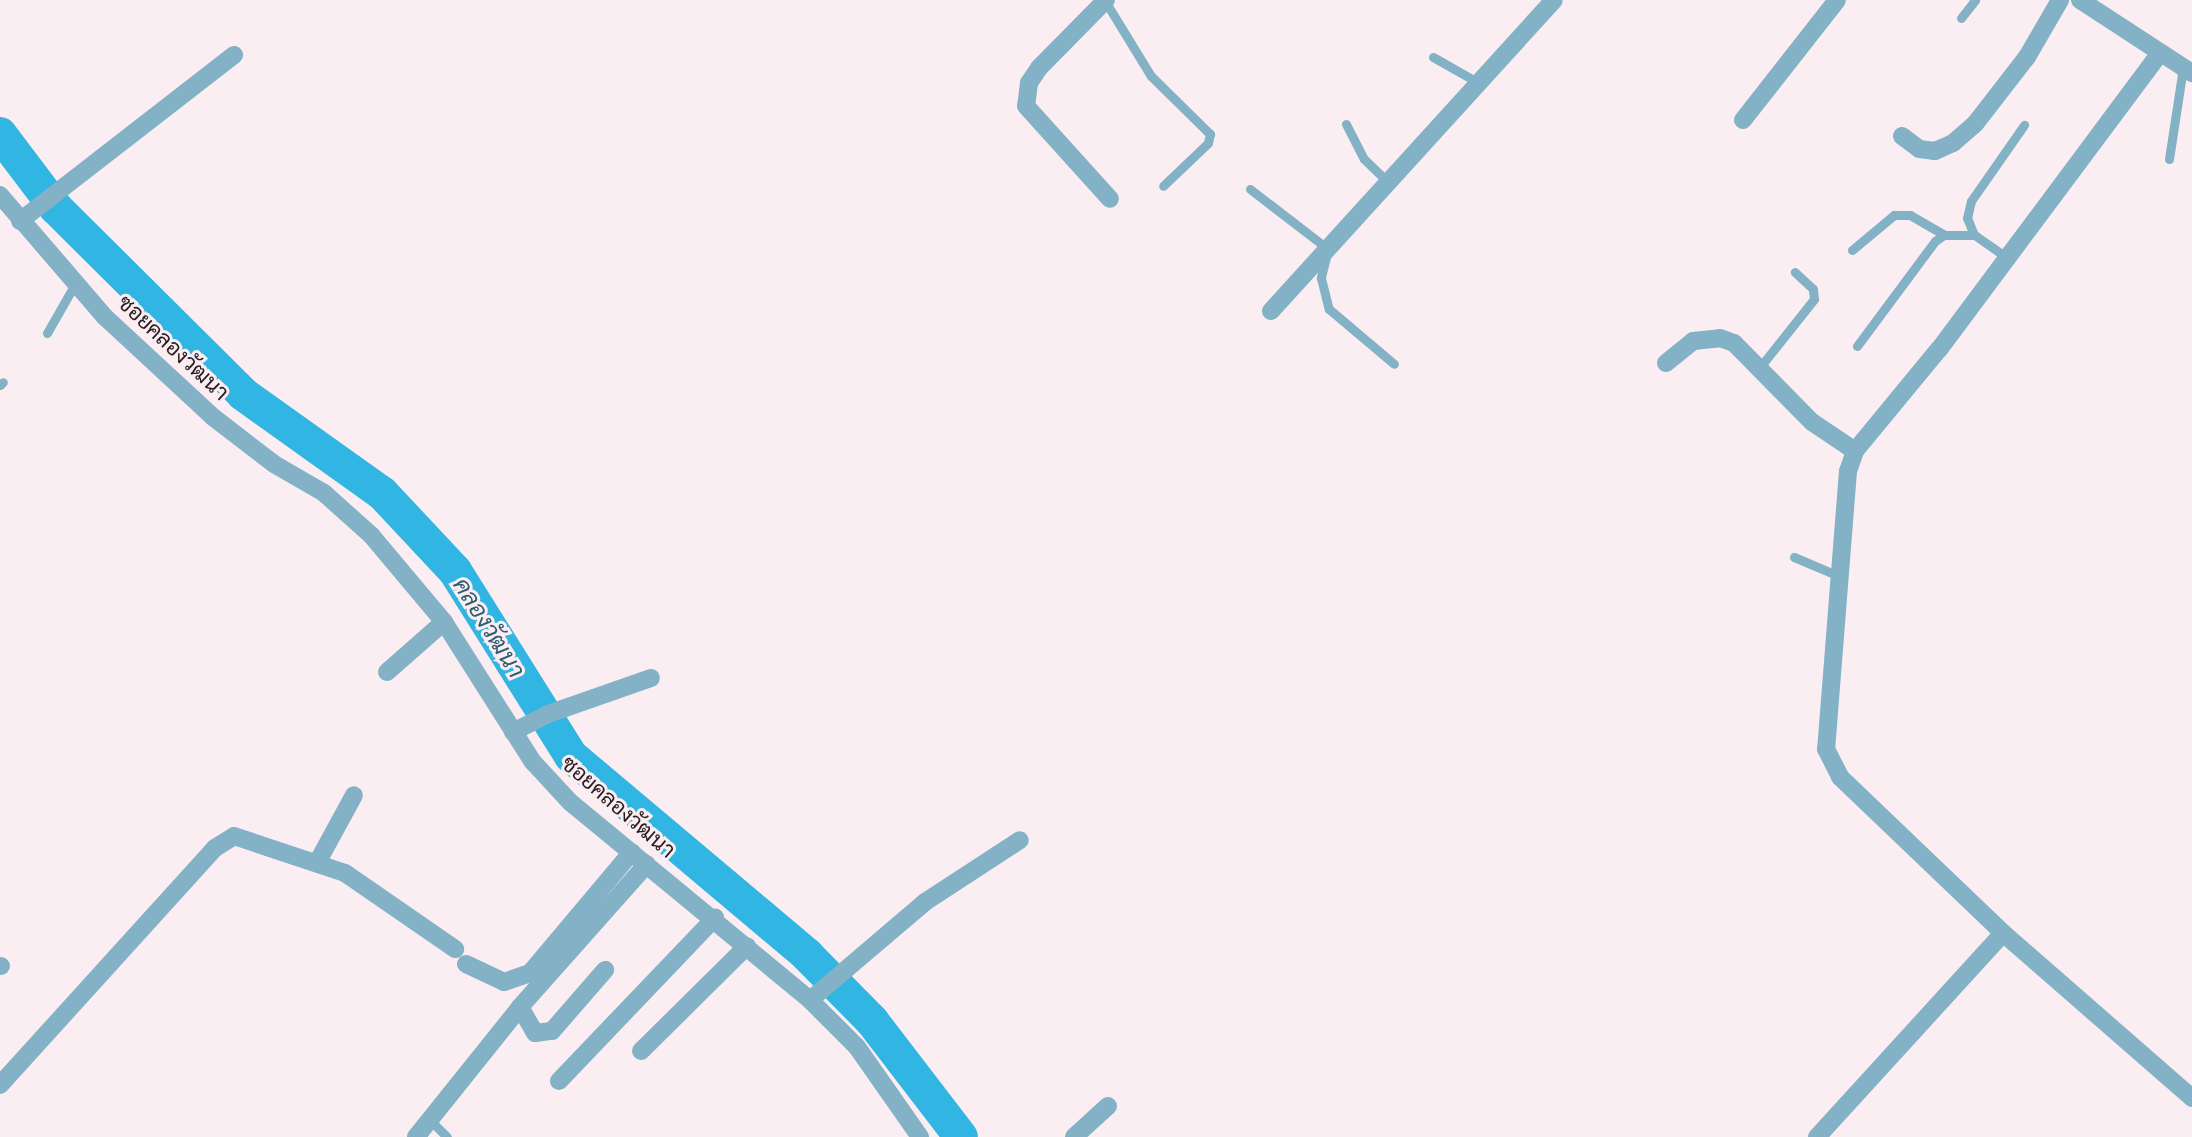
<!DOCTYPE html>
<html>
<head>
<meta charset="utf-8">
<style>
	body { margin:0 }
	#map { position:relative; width:2192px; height:1137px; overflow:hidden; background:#fbeef2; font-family:"Exo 2",Sarabun,sans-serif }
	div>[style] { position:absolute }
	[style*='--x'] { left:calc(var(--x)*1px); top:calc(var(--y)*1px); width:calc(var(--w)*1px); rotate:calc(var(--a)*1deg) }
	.river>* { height:34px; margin:-17px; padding:0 17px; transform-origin:17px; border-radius:17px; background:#31b5e2 }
	.service>* { height:9px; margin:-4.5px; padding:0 4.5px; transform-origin:4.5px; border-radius:4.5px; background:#83b1c5 }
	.minor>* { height:18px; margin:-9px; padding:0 9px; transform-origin:9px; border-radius:9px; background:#83b1c5 }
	span { translate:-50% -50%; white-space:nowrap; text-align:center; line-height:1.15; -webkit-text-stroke:6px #fbeef2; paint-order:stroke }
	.street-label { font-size:22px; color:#291e22 }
	.water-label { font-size:24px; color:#2c5e71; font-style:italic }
</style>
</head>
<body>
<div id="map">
	<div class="river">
		<i style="--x:0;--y:134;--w:93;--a:52.9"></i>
		<i style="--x:56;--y:208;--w:264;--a:44.8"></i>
		<i style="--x:243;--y:394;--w:171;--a:35.5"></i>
		<i style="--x:382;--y:493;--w:107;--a:46.9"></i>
		<i style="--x:455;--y:571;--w:218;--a:57.9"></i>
		<i style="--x:571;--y:756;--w:309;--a:40.1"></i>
		<i style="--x:807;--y:955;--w:93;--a:45.4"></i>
		<i style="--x:872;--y:1021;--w:146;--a:52.5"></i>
	</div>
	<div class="service">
		<i style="--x:1105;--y:1;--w:88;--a:58.5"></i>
		<i style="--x:1151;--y:76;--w:83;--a:44.5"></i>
		<i style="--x:1210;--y:134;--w:9;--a:103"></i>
		<i style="--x:1208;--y:143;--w:62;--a:136.3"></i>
		<i style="--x:1961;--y:18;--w:23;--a:-52"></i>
		<i style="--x:1433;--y:57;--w:53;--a:29.5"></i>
		<i style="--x:1346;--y:124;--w:39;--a:63"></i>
		<i style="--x:1364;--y:159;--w:35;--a:44"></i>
		<i style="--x:2169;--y:159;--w:93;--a:-81.3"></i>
		<i style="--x:1250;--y:189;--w:98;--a:37.6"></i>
		<i style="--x:1328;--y:249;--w:30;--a:104"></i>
		<i style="--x:1321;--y:278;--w:32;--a:76"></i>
		<i style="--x:1329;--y:309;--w:85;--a:40.2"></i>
		<i style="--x:1852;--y:250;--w:55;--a:-39.8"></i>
		<i style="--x:1894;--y:215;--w:16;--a:0"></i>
		<i style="--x:1910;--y:215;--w:39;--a:30"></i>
		<i style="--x:2006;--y:257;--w:39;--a:-145"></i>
		<i style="--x:1974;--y:235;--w:18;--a:-112"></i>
		<i style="--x:1967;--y:218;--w:17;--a:-77"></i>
		<i style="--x:1971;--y:201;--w:93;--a:-55.1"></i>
		<i style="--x:47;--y:333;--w:56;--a:-60.3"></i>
		<i style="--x:1857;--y:346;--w:131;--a:-53.4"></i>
		<i style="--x:1935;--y:241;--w:11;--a:-34"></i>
		<i style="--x:1944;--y:235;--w:30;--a:0"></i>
		<i style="--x:1760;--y:367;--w:87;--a:-51.5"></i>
		<i style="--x:1814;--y:299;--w:10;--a:-96"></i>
		<i style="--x:1813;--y:289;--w:25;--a:-137"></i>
		<i style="--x:0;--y:385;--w:4;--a:-45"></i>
		<i style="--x:1794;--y:557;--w:49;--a:22.9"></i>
		<i style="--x:430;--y:1120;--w:24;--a:45"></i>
	</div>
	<div class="minor">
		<i style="--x:1106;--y:0;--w:95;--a:134.6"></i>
		<i style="--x:1039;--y:68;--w:18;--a:124"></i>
		<i style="--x:1029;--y:83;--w:23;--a:97"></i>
		<i style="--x:1026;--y:106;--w:125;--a:47.9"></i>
		<i style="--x:2080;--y:0;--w:134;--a:33.1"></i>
		<i style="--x:2160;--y:53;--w:369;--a:126.7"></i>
		<i style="--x:1939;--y:349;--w:132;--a:129.5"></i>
		<i style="--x:1855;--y:451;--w:21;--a:109"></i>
		<i style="--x:1848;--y:471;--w:279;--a:94.5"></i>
		<i style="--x:1826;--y:749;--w:31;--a:63"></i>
		<i style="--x:1840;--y:777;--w:226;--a:43.7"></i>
		<i style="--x:2003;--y:933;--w:251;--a:41.1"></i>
		<i style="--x:1743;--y:120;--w:152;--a:-51.9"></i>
		<i style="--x:1902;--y:136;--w:21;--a:37"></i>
		<i style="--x:1919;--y:149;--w:16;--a:7"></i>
		<i style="--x:1935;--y:151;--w:20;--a:-24"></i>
		<i style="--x:1953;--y:143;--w:29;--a:-41"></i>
		<i style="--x:1975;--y:124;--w:85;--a:-52.2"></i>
		<i style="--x:2027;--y:57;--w:66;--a:-59.9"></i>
		<i style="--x:0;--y:195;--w:161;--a:49.3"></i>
		<i style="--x:105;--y:317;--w:147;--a:42.8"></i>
		<i style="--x:213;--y:417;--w:77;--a:37.6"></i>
		<i style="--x:274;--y:464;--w:58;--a:30.1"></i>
		<i style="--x:324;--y:493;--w:63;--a:41.8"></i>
		<i style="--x:371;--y:535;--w:114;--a:50"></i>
		<i style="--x:444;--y:622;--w:166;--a:57.6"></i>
		<i style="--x:533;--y:762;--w:54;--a:47.2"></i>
		<i style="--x:570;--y:802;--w:311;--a:39.5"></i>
		<i style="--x:810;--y:1000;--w:66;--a:45"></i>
		<i style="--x:857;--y:1047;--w:110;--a:55"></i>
		<i style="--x:20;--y:221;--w:271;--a:-37.8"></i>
		<i style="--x:1271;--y:311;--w:420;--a:-47.7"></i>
		<i style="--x:1666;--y:363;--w:35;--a:-39"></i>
		<i style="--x:1693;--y:341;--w:27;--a:-6"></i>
		<i style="--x:1720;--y:338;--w:15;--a:20"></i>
		<i style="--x:1734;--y:343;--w:111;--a:45.4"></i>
		<i style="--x:1812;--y:422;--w:52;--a:34"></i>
		<i style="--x:387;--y:672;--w:76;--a:-41.3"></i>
		<i style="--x:513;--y:732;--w:39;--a:-27"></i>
		<i style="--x:548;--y:714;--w:109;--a:-19.3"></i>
		<i style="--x:317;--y:863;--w:77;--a:-61.4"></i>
		<i style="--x:466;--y:964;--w:42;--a:25.3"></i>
		<i style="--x:504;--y:982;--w:28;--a:-19"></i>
		<i style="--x:530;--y:973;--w:158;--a:-49.9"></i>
		<i style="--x:0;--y:966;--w:1;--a:0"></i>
		<i style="--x:810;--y:1000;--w:151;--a:-40.4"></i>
		<i style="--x:925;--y:902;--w:113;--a:-33.1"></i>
		<i style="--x:520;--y:1007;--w:30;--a:60"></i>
		<i style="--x:535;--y:1033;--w:17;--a:-7"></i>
		<i style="--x:552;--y:1031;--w:81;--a:-49"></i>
		<i style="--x:641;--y:1051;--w:149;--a:-44.7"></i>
		<i style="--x:559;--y:1081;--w:226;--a:-46.3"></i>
		<i style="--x:0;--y:1085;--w:320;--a:-47.8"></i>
		<i style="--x:215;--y:848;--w:22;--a:-32"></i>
		<i style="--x:234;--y:836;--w:117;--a:18.4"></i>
		<i style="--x:345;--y:873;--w:134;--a:34.6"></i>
		<i style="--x:416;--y:1137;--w:166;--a:-51.3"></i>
		<i style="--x:520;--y:1007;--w:191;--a:-48.4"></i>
		<i style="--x:1074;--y:1137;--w:46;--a:-42.4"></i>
		<i style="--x:1817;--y:1137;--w:276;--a:-47.6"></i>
	</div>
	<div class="street-label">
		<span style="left:174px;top:347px;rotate:43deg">ซอยคลองวัฒนา</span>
		<span style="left:619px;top:806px;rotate:41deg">ซอยคลองวัฒนา</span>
	</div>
	<div class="water-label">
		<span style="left:490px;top:627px;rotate:58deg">คลองวัฒนา</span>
	</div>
</div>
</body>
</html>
